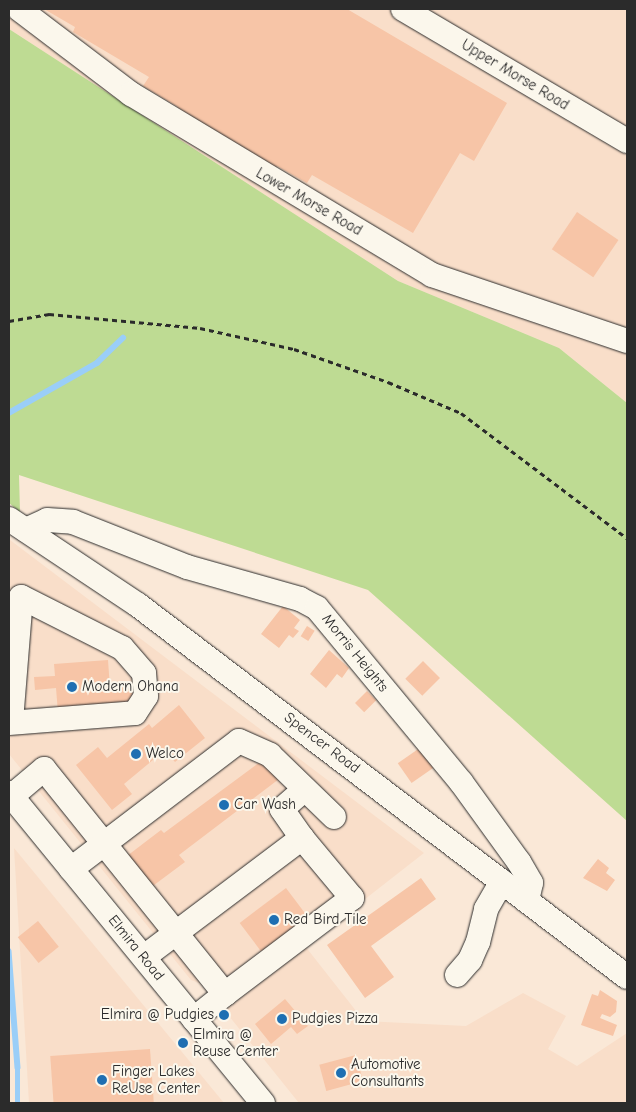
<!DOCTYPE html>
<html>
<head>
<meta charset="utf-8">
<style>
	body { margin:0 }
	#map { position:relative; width:636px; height:1112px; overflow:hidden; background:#fae8d7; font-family:"Comic Neue",sans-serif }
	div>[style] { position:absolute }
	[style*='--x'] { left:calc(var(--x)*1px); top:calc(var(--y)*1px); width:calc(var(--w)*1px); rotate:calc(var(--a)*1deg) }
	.built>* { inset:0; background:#f9dec9 }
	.green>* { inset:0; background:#bedb93 }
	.water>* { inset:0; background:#9acef8; transform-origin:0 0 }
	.stream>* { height:5.5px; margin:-2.75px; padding:0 2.75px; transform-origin:2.75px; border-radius:2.75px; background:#9acef8 }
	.building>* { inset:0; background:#f7c5a7; transform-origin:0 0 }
	.path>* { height:3px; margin-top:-1.5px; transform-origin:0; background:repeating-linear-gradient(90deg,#2b2b2b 0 5px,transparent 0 9px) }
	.roads { filter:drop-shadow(0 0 1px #2b2b2b) drop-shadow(0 0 1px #2b2b2b) }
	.minor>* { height:24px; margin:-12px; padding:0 12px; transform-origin:12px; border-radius:12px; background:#fbf7ec }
	.dots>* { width:14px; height:14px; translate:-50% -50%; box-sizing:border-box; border:2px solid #fbf7ec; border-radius:50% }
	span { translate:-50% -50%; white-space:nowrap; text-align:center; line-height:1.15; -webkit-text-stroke:4px #fbf7ec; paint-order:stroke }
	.street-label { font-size:15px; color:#2b2b2b }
	.poi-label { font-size:15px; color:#2b2b2b }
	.left { translate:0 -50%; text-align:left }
	.right { translate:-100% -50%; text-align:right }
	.frame { position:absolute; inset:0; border:10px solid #2b2b2b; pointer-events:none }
</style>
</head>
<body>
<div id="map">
	<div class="built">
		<i style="clip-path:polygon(9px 9px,627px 9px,627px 403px,559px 348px,398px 281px,9px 29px)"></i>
		<i style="clip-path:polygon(10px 540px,424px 853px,305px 946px,364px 1021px,466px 1026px,523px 993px,566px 1016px,548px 1049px,577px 1066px,627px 1033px,627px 1103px,299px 1103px,204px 985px,191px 980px,9px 754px)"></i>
		<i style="clip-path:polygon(14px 848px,224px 1103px,29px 1103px)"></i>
	</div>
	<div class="green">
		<i style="clip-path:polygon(9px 29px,398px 281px,559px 348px,627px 403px,627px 821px,368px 590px,19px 475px,20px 512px,9px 503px)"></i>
	</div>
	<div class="water">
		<i style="left:15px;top:1063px;width:5px;height:40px"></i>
	</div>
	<div class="stream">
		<i style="--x:9;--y:413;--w:101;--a:-29.6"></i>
		<i style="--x:97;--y:363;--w:36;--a:-44"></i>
		<i style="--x:9;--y:951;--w:117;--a:85.6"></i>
	</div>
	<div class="building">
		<i style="clip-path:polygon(44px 9px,347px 9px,507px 103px,474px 161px,460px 153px,413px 233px,312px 175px,307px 183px,277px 166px,276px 169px,176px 110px,178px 107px,143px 86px,149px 77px,73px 32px,75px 27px)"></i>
		<i style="left:577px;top:212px;width:50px;height:45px;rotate:34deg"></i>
		<i style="clip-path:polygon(283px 606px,300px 620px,294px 628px,299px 631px,293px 638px,289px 635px,279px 648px,261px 634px)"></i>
		<i style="left:307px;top:626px;width:9px;height:12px;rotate:32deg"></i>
		<i style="clip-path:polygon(329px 650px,349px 668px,342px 678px,337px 674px,326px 688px,310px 674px)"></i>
		<i style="clip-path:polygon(108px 660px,110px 688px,132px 687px,133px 705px,58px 713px,56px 688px,35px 690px,34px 677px,55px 676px,54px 664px)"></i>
		<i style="left:423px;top:661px;width:24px;height:25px;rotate:45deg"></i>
		<i style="left:367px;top:691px;width:13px;height:17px;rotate:45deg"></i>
		<i style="clip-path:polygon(179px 705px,205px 738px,175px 762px,165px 750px,124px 784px,132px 794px,112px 810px,76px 765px,98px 747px,107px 758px,149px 724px,152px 728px)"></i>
		<i style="left:424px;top:745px;width:24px;height:32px;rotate:55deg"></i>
		<i style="clip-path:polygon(264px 759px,279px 779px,179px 855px,185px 862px,146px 891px,123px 859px,161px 830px,164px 833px)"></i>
		<i style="clip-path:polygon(598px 859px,609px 868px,606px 873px,615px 880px,607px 891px,583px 878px)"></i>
		<i style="clip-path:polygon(421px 878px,436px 899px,371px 946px,394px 977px,365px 998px,327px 945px)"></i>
		<i style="left:286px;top:888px;width:36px;height:58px;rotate:53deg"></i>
		<i style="left:38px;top:921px;width:33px;height:26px;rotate:51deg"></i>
		<i style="clip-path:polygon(600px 990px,617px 1001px,616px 1012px,610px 1017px,602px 1014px,600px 1018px,617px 1025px,613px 1036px,581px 1025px,592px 994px,598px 996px)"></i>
		<i style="clip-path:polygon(285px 999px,308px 1026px,297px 1034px,291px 1027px,271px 1044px,255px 1024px)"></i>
		<i style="left:150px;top:1049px;width:54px;height:100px;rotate:86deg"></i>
		<i style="left:356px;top:1055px;width:27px;height:38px;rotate:75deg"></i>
	</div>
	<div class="path">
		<i style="--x:9;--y:321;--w:41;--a:-9.9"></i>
		<i style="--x:49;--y:314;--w:152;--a:5.3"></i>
		<i style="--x:200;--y:328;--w:96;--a:12.6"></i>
		<i style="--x:294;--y:349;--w:100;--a:19.3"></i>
		<i style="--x:388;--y:382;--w:79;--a:23"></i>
		<i style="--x:461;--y:413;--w:208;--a:37"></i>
	</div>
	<div class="roads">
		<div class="minor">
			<i style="--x:19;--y:9;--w:141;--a:37.2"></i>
			<i style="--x:131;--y:94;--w:351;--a:31"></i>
			<i style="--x:432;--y:275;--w:206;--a:18.7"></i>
			<i style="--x:403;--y:9;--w:260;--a:30.5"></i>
			<i style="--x:9;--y:519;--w:155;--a:33.7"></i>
			<i style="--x:138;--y:605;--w:614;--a:37.26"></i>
			<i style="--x:26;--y:530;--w:23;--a:-25"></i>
			<i style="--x:47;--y:520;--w:26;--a:4"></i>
			<i style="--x:73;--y:522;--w:123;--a:21.5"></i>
			<i style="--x:187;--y:567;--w:117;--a:15.8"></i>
			<i style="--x:300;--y:599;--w:19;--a:28"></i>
			<i style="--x:317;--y:608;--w:226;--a:50.4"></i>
			<i style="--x:461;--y:782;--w:99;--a:54.1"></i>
			<i style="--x:519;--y:862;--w:24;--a:60"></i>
			<i style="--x:531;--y:883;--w:18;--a:103"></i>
			<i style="--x:9;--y:723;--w:126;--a:-4.5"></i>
			<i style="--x:135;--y:713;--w:20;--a:-57"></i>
			<i style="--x:146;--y:696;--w:23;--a:-95"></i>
			<i style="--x:144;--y:673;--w:33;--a:-131"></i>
			<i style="--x:122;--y:648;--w:113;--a:-153.2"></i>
			<i style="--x:21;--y:597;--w:124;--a:94.6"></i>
			<i style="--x:9;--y:793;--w:401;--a:50.7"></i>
			<i style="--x:12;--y:796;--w:42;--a:-40.2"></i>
			<i style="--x:44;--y:769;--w:289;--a:51.2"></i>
			<i style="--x:225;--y:994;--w:40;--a:141"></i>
			<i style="--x:302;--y:838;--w:35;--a:-125"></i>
			<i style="--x:282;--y:809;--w:30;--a:-41"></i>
			<i style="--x:71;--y:869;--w:211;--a:-37.3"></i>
			<i style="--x:239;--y:741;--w:34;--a:24"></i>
			<i style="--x:270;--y:755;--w:89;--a:44.1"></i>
			<i style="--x:144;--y:957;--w:198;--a:-37"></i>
			<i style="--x:302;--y:838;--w:78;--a:50.2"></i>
			<i style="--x:352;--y:898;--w:159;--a:142.9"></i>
			<i style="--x:457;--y:975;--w:20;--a:-49"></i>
			<i style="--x:470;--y:960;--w:20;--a:-66"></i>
			<i style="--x:478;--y:942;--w:34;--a:-76"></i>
			<i style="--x:486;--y:909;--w:32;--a:-60"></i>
		</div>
	</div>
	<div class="dots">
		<i style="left:72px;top:687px;background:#1f6fb2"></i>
		<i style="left:136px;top:754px;background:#1f6fb2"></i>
		<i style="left:224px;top:805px;background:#1f6fb2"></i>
		<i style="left:274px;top:920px;background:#1f6fb2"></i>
		<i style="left:224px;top:1015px;background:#1f6fb2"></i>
		<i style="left:282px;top:1019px;background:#1f6fb2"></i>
		<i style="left:183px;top:1043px;background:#1f6fb2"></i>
		<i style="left:341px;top:1073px;background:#1f6fb2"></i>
		<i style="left:102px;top:1080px;background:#1f6fb2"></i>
	</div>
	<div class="street-label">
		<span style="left:515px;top:75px;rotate:31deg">Upper Morse Road</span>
		<span style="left:309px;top:202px;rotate:30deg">Lower Morse Road</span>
		<span style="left:355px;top:653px;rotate:51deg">Morris Heights</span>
		<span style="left:322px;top:743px;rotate:37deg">Spencer Road</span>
		<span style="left:136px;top:948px;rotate:51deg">Elmira Road</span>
	</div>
	<div class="poi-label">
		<span class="left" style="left:82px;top:687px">Modern Ohana</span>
		<span class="left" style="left:146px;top:754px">Welco</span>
		<span class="left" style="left:234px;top:805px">Car Wash</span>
		<span class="left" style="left:284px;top:920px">Red Bird Tile</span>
		<span class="right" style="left:214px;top:1015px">Elmira @ Pudgies</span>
		<span class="left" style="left:292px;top:1019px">Pudgies Pizza</span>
		<span class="left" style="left:193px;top:1043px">Elmira @<br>Reuse Center</span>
		<span class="left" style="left:351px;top:1073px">Automotive<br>Consultants</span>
		<span class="left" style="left:112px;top:1080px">Finger Lakes<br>ReUse Center</span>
	</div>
	<div class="frame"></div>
</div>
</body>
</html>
